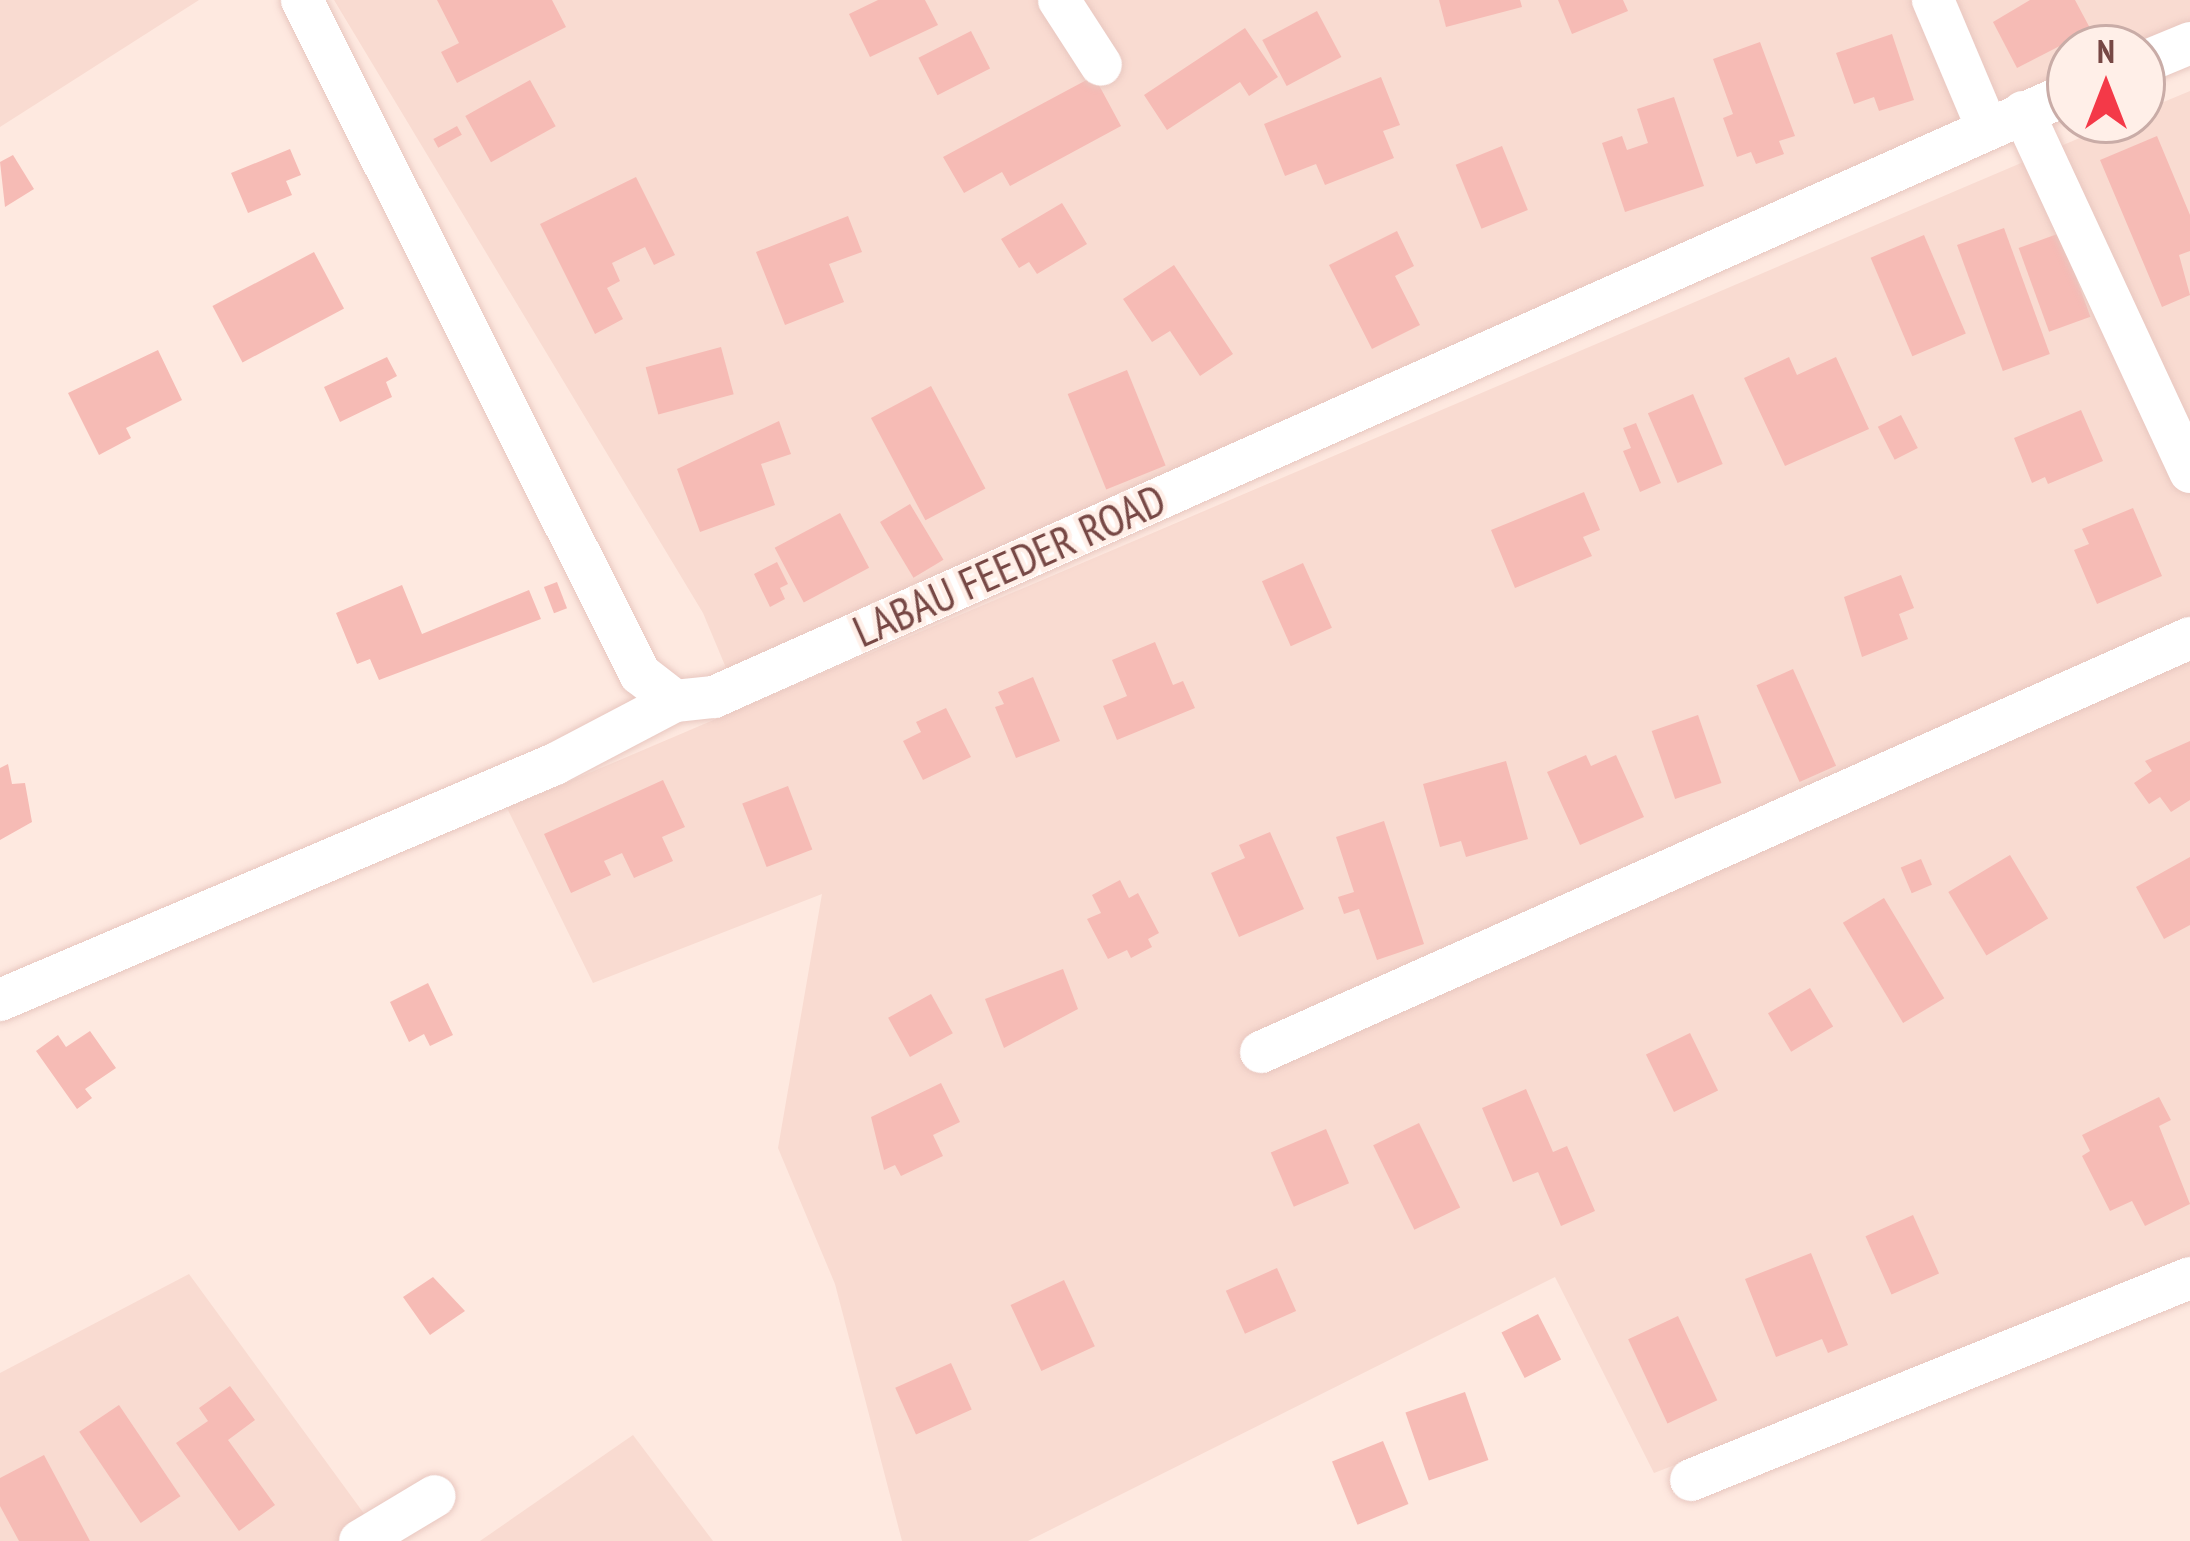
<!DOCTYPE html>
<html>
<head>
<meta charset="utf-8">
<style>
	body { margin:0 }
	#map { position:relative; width:2190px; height:1541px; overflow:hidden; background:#fee9e0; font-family:"PT Sans Narrow",sans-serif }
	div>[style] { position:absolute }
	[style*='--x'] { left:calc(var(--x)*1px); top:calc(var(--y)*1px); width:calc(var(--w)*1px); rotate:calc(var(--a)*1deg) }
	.residential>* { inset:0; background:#f9dbd1 }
	.building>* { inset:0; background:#f6bbb5; transform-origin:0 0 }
	.roads { filter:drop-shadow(0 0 3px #e8c7c0) drop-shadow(0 0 3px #e8c7c0) }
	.minor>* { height:42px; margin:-21px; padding:0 21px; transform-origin:21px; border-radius:21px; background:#fff }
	span { translate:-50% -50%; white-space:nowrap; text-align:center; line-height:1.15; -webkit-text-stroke:9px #ffefe8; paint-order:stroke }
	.street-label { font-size:45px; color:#774845 }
	.north { position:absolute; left:2046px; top:24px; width:120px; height:120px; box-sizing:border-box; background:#ffefe8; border:3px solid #c9aca7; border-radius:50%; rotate:0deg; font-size:33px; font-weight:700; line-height:48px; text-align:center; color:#774845 }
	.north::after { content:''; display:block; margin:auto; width:42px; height:54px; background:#f43948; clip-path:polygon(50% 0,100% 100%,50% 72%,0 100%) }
</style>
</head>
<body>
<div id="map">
	<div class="residential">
		<i style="clip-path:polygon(0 0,199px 0,0 127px)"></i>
		<i style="clip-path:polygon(334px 0,2190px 0,2190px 36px,2142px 48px,2070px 48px,2070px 98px,729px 675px,703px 613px)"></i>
		<i style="clip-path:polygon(2190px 91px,2190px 1267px,1654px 1473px,1555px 1277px,1028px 1541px,902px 1541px,835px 1284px,778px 1148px,822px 894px,593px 983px,507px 808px,2122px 120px,2142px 120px,2142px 111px)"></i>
		<i style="clip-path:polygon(189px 1274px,384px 1541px,0 1541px,0 1373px)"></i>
		<i style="clip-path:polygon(633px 1435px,713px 1541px,480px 1541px)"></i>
	</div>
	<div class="building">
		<i style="clip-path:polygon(437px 0,552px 0,566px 27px,457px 83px,441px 52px,459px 43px)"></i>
		<i style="clip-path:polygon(878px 0,925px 0,938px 25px,870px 57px,849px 14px)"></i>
		<i style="clip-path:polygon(1439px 0,1520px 0,1522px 7px,1446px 27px)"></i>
		<i style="clip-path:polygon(1558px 0,1623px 0,1628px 11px,1572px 34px)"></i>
		<i style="clip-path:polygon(2075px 0,2091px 30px,2017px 68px,1993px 22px,2030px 0)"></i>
		<i style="left:1317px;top:11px;width:52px;height:62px;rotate:62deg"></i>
		<i style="clip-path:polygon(1245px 28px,1278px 77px,1249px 96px,1240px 82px,1167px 130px,1144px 95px)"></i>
		<i style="left:971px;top:31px;width:42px;height:59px;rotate:63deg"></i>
		<i style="clip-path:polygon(1892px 34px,1914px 100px,1879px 111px,1874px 97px,1854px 104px,1836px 53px)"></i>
		<i style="clip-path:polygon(1760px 42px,1795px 136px,1779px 141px,1784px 154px,1756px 164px,1751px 152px,1737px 157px,1723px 118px,1733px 114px,1713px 59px)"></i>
		<i style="clip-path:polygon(1094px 76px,1121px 126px,1010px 186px,1002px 172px,964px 193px,943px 157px)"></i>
		<i style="clip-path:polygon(1381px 77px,1400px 125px,1383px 131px,1394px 158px,1325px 185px,1316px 164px,1285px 176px,1264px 124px)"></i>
		<i style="left:530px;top:80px;width:53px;height:74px;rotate:61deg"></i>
		<i style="clip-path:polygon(1674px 97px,1704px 186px,1625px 212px,1602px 143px,1622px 136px,1627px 150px,1648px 143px,1637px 109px)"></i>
		<i style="left:457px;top:126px;width:10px;height:27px;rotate:61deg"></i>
		<i style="clip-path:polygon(2157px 136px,2190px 215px,2190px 251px,2179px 255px,2190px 295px,2162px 307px,2100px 160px)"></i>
		<i style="left:1502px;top:146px;width:69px;height:50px;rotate:68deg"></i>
		<i style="clip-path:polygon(290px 149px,301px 175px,286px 181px,292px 195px,248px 213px,231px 173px)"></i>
		<i style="clip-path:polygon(13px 155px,34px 189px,5px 207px,0 162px)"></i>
		<i style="clip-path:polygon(636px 177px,675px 255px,654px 265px,645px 247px,612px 263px,620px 281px,607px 288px,623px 319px,595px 334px,540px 224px)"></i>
		<i style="clip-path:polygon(1062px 203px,1087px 244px,1037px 274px,1029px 262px,1019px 268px,1001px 239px)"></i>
		<i style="clip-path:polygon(848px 216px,862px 252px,829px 264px,844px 302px,785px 325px,756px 252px)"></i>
		<i style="left:2004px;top:228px;width:134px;height:50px;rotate:70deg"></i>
		<i style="clip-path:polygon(1397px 231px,1414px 266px,1395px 276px,1420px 325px,1372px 349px,1329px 265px)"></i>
		<i style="left:2060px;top:233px;width:89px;height:44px;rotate:70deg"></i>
		<i style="left:1924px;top:235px;width:107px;height:58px;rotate:67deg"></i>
		<i style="left:314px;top:252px;width:64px;height:115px;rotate:62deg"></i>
		<i style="clip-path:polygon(1174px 265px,1233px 354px,1200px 376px,1170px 331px,1152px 342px,1123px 299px)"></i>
		<i style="left:721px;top:347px;width:49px;height:78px;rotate:75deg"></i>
		<i style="clip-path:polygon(158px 350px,182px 400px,126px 428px,131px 438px,99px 455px,68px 393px)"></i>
		<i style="clip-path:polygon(387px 357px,397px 376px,386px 382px,392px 397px,340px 422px,324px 387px)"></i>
		<i style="clip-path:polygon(1789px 357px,1797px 375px,1836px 357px,1869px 429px,1785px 466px,1744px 378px)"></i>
		<i style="left:1127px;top:370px;width:103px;height:64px;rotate:68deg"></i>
		<i style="left:931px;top:386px;width:116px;height:68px;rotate:62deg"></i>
		<i style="left:1693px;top:394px;width:76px;height:49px;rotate:67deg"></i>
		<i style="clip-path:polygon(2081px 410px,2103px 461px,2048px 484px,2045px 477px,2032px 483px,2014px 438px)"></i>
		<i style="left:1901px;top:415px;width:37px;height:26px;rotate:63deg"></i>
		<i style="clip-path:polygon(779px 421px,791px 454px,761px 464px,775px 505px,700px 532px,677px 469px)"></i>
		<i style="clip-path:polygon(1636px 423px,1661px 483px,1640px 492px,1623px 451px,1631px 448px,1623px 428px)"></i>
		<i style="clip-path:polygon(1584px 492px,1600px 530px,1583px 537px,1592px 556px,1515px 588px,1491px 530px)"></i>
		<i style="left:910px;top:504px;width:65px;height:35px;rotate:59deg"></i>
		<i style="clip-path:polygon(2133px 508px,2162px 576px,2097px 604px,2074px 550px,2089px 544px,2082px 529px)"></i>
		<i style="left:840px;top:513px;width:62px;height:74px;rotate:62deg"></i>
		<i style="clip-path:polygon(777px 562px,788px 584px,780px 588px,785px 599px,770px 607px,754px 574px)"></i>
		<i style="left:1303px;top:563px;width:71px;height:45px;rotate:66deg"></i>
		<i style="clip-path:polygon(1901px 575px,1914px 608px,1899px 614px,1908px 639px,1862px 657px,1844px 597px)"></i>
		<i style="left:557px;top:582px;width:28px;height:14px;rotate:69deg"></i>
		<i style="clip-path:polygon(402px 585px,422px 634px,529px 590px,541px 619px,379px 680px,370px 659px,357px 664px,336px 613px)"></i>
		<i style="clip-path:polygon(1155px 642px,1173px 685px,1183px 681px,1195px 708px,1117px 740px,1103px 706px,1127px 696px,1112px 660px)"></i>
		<i style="left:1793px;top:669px;width:106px;height:40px;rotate:66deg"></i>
		<i style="clip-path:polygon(1033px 677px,1060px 741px,1016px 758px,995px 707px,1004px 704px,998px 692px)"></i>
		<i style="clip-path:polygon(946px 708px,971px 757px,923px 780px,903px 741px,921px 732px,916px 722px)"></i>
		<i style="left:1698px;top:715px;width:72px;height:49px;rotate:71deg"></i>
		<i style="clip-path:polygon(2190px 741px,2190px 800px,2171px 812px,2160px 797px,2149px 804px,2134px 783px,2152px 771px,2145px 761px)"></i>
		<i style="clip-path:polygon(1586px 755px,1591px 766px,1616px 755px,1644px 817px,1580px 845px,1547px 772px)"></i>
		<i style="clip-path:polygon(1506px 761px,1528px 839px,1466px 857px,1461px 841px,1440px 847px,1423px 784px)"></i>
		<i style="clip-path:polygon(8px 764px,12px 784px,25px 783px,32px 822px,0 840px,0 768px)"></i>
		<i style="clip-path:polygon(663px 780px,685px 827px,662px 837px,673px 861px,634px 878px,622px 853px,604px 861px,611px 875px,571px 893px,544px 834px)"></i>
		<i style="left:788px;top:786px;width:68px;height:49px;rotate:69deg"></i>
		<i style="clip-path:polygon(1384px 821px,1424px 944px,1377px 960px,1359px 909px,1344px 914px,1338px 897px,1354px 892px,1336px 837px)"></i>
		<i style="clip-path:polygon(1270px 832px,1304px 909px,1239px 937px,1211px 873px,1245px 858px,1239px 845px)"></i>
		<i style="left:2010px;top:855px;width:74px;height:72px;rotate:59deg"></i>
		<i style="clip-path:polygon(2190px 857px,2190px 925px,2164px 939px,2136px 887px)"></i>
		<i style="left:1921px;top:859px;width:28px;height:22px;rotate:67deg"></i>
		<i style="clip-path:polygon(1120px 880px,1129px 898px,1138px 893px,1159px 933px,1148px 939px,1152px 947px,1131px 958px,1127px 950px,1108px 959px,1087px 919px,1101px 913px,1092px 895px)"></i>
		<i style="left:1884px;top:898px;width:117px;height:48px;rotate:59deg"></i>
		<i style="clip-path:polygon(1063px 969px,1078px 1009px,1004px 1048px,985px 999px)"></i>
		<i style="clip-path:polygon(428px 983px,453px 1035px,430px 1046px,424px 1034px,409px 1042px,390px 1002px)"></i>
		<i style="left:1810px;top:988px;width:45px;height:49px;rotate:59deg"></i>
		<i style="left:931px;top:994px;width:45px;height:49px;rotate:61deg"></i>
		<i style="clip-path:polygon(90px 1031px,116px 1068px,85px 1089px,92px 1098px,77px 1109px,36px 1051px,58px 1035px,66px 1047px)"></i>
		<i style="left:1690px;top:1033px;width:64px;height:49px;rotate:64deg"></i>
		<i style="clip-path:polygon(941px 1083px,960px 1122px,933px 1135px,943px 1156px,901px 1176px,895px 1165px,884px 1170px,871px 1117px)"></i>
		<i style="clip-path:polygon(1526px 1089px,1553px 1152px,1567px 1146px,1595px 1211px,1561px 1226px,1538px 1172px,1513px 1182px,1482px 1108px)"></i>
		<i style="clip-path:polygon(2159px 1097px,2171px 1120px,2159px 1126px,2190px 1204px,2145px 1226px,2132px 1201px,2110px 1211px,2082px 1156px,2090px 1151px,2082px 1135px)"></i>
		<i style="left:1419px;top:1123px;width:94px;height:51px;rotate:64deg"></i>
		<i style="left:1326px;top:1129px;width:59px;height:60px;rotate:67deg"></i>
		<i style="left:1913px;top:1215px;width:64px;height:52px;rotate:66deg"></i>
		<i style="clip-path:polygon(1811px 1253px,1848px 1345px,1828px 1353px,1822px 1339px,1776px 1357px,1745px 1279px)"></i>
		<i style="left:1277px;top:1268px;width:47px;height:56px;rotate:66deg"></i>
		<i style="clip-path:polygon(433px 1277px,465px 1311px,430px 1335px,403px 1297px)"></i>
		<i style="left:1064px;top:1280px;width:73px;height:59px;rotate:65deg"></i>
		<i style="left:1538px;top:1314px;width:51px;height:41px;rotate:63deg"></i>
		<i style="left:1678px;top:1316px;width:93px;height:55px;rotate:65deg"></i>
		<i style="left:951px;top:1363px;width:51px;height:61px;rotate:66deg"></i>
		<i style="clip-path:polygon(230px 1386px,255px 1420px,228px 1440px,275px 1505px,239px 1531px,176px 1443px,208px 1421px,199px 1408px)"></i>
		<i style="left:1465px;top:1392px;width:72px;height:63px;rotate:71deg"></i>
		<i style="left:119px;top:1405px;width:110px;height:48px;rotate:56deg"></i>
		<i style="left:1383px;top:1441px;width:68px;height:55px;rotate:68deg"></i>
		<i style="clip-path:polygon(44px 1455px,90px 1541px,19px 1541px,0 1506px,0 1478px)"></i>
	</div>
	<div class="roads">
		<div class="minor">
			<i style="--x:302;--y:0;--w:754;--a:63.37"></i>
			<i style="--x:640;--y:674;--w:44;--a:37.6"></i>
			<i style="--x:675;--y:701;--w:39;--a:-6"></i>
			<i style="--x:714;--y:697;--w:1484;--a:-24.01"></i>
			<i style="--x:1059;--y:0;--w:77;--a:57.1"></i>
			<i style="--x:1933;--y:0;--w:139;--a:67.1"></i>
			<i style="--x:2142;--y:63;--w:52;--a:-22.6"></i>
			<i style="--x:2023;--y:112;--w:397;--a:65.1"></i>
			<i style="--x:0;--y:1000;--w:603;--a:-23.04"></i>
			<i style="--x:555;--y:764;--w:136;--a:-27.7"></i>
			<i style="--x:1261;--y:1052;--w:1017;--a:-24.02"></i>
			<i style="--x:1691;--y:1480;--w:538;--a:-22.04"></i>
			<i style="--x:360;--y:1541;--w:87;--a:-31"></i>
		</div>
	</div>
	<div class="street-label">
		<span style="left:1009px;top:565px;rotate:-24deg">LABAU FEEDER ROAD</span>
	</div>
	<div class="north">N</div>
</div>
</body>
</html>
